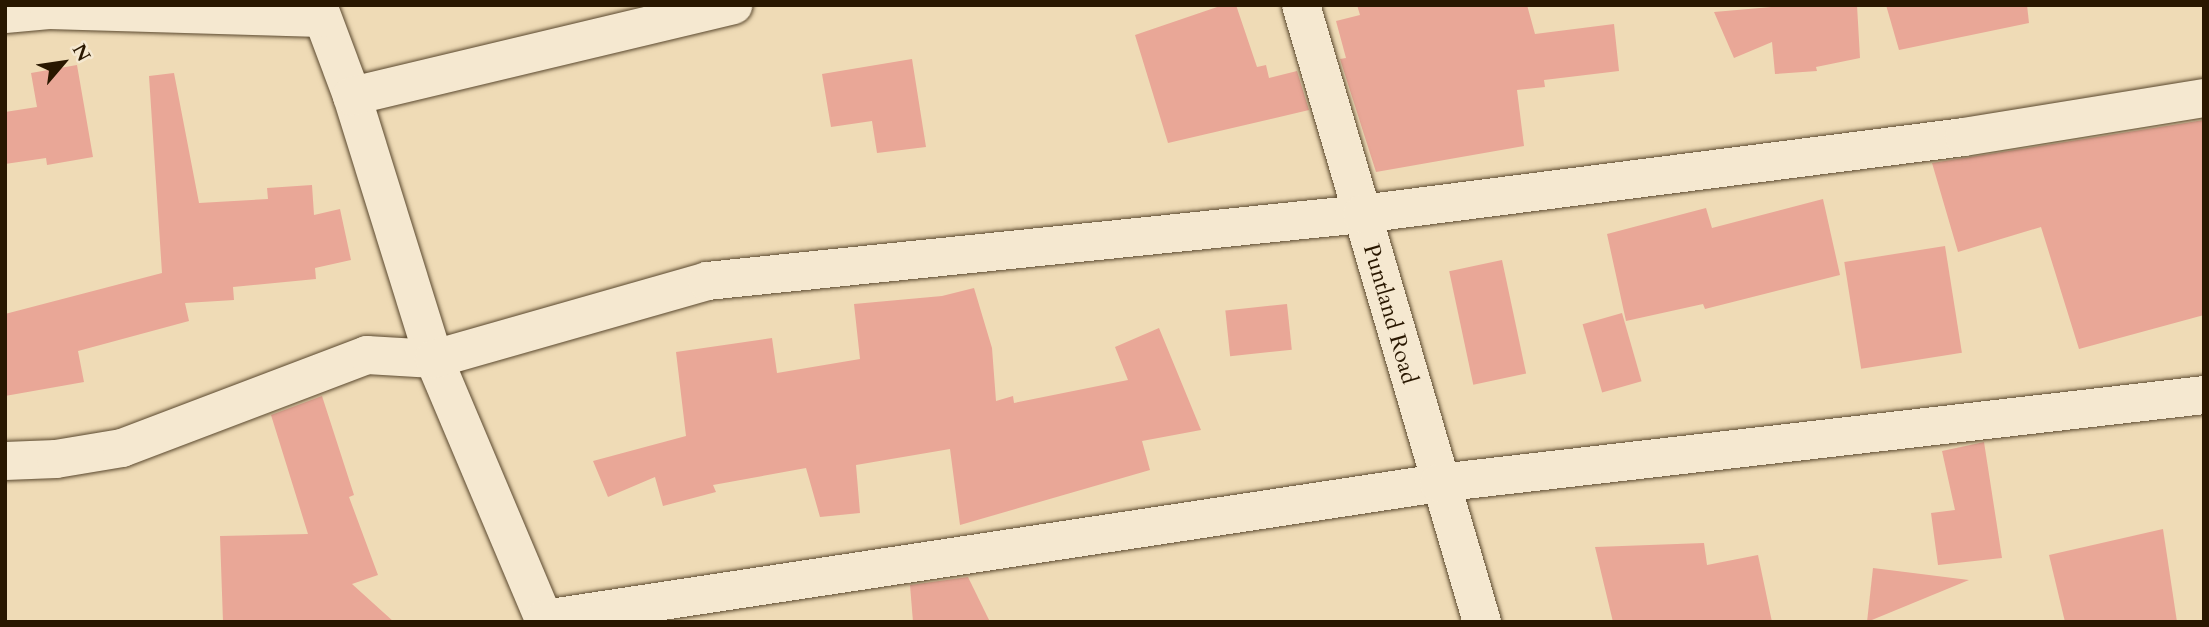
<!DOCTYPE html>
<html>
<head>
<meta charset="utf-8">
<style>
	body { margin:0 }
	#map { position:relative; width:2209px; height:627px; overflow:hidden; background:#efdbb6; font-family:Cardo,serif }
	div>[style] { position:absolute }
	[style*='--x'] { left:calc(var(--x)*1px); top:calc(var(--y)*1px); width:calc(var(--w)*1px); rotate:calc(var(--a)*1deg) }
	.building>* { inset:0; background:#e9a797; transform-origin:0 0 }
	.roads { filter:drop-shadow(0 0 2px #5a482e) drop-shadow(0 0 2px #5a482e) }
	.minor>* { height:38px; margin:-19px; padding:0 19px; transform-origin:19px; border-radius:19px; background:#f5e8d0 }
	span { translate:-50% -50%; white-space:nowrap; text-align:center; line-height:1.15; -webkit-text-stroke:7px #f5e8d0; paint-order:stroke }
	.street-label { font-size:23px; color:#291700 }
	.frame { position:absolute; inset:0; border:7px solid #291700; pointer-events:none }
	.north { position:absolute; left:28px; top:28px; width:70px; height:70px; -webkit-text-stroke:5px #f5e8d0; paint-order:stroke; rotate:61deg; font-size:19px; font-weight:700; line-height:28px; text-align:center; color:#291700 }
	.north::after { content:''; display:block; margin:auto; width:24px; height:32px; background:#291700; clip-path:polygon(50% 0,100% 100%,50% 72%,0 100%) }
</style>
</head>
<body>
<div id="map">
	<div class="building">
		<i style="clip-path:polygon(1223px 5px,1236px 5px,1257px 67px,1266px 65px,1269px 78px,1297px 71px,1309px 110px,1168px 143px,1135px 35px)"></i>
		<i style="clip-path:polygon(1357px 5px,1527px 5px,1535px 34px,1614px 24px,1619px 71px,1544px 80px,1545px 87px,1517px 90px,1524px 146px,1376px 172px,1340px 59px,1346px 58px,1336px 21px,1360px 15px)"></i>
		<i style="clip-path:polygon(1793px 5px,1857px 5px,1860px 58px,1816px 67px,1817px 71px,1775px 74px,1772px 42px,1734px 58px,1714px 12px)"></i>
		<i style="clip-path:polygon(1886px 5px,2027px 5px,2029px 23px,1899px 50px)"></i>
		<i style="clip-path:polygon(912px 59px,926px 147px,877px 153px,872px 121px,831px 127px,822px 74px)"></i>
		<i style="clip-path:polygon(77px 65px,93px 157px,47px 165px,46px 158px,5px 164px,5px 112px,37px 107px,31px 73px)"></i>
		<i style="clip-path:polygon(174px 73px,199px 203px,268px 199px,267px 188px,312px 185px,314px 215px,340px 209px,351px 260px,315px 268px,316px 279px,233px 287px,234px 300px,185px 303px,189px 321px,78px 351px,84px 382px,5px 396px,5px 314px,162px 273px,149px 76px)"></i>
		<i style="clip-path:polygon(2204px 120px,2204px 315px,2079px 349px,2041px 227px,1958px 252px,1932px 163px)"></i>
		<i style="clip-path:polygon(1823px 199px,1840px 275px,1705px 309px,1703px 304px,1626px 321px,1607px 234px,1706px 208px,1712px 228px)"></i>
		<i style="left:1945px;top:246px;width:108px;height:102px;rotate:81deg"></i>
		<i style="left:1502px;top:260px;width:116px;height:54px;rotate:78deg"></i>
		<i style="clip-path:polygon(974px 288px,992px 348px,996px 401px,1013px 396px,1014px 403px,1128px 380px,1115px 347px,1159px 328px,1201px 430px,1142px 441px,1150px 470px,960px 525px,950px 449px,856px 465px,860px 513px,820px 517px,806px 468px,713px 485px,716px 492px,663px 506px,655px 477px,608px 497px,593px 461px,686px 436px,676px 352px,772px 338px,777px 373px,860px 359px,854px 304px,942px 296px)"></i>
		<i style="left:1287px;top:304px;width:46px;height:62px;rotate:84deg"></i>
		<i style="left:1622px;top:313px;width:71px;height:41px;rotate:74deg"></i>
		<i style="clip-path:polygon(322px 396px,354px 495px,349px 497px,378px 575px,352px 584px,394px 622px,223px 622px,220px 536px,308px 534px,271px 415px)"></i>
		<i style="clip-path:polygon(1984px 442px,2002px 558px,1938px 565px,1931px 513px,1955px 510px,1942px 451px)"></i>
		<i style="clip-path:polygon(2163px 529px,2177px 622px,2065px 622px,2049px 555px)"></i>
		<i style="clip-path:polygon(1704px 543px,1707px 565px,1758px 555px,1772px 622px,1613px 622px,1595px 547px)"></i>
		<i style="clip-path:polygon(1873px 568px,1969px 580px,1867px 622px)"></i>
		<i style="clip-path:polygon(968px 577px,990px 622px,913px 622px,910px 585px)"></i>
	</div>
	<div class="roads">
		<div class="minor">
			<i style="--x:318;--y:5;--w:97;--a:69.5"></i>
			<i style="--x:352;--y:96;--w:275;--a:72.7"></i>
			<i style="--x:434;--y:359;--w:285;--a:67.1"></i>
			<i style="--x:1301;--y:5;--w:643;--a:73.65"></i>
			<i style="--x:5;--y:14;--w:44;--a:-5.2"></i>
			<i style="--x:49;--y:10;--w:272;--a:1.7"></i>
			<i style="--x:352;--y:96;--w:392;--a:-13.4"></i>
			<i style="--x:5;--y:461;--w:51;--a:-2.2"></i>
			<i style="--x:56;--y:459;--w:67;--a:-9.5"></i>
			<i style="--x:122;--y:448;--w:262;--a:-20.8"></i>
			<i style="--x:367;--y:355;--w:67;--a:3.4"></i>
			<i style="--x:434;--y:359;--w:284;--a:-15.9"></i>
			<i style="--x:707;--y:281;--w:658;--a:-5.84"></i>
			<i style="--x:1362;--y:214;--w:607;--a:-7.29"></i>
			<i style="--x:1964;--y:137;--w:243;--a:-9.2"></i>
			<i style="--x:544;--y:619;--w:905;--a:-8.64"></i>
			<i style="--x:1439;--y:483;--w:770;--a:-6.56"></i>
		</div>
	</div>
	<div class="street-label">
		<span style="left:1390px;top:314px;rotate:74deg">Puntland Road</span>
	</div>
	<div class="frame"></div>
	<div class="north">N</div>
</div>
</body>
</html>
